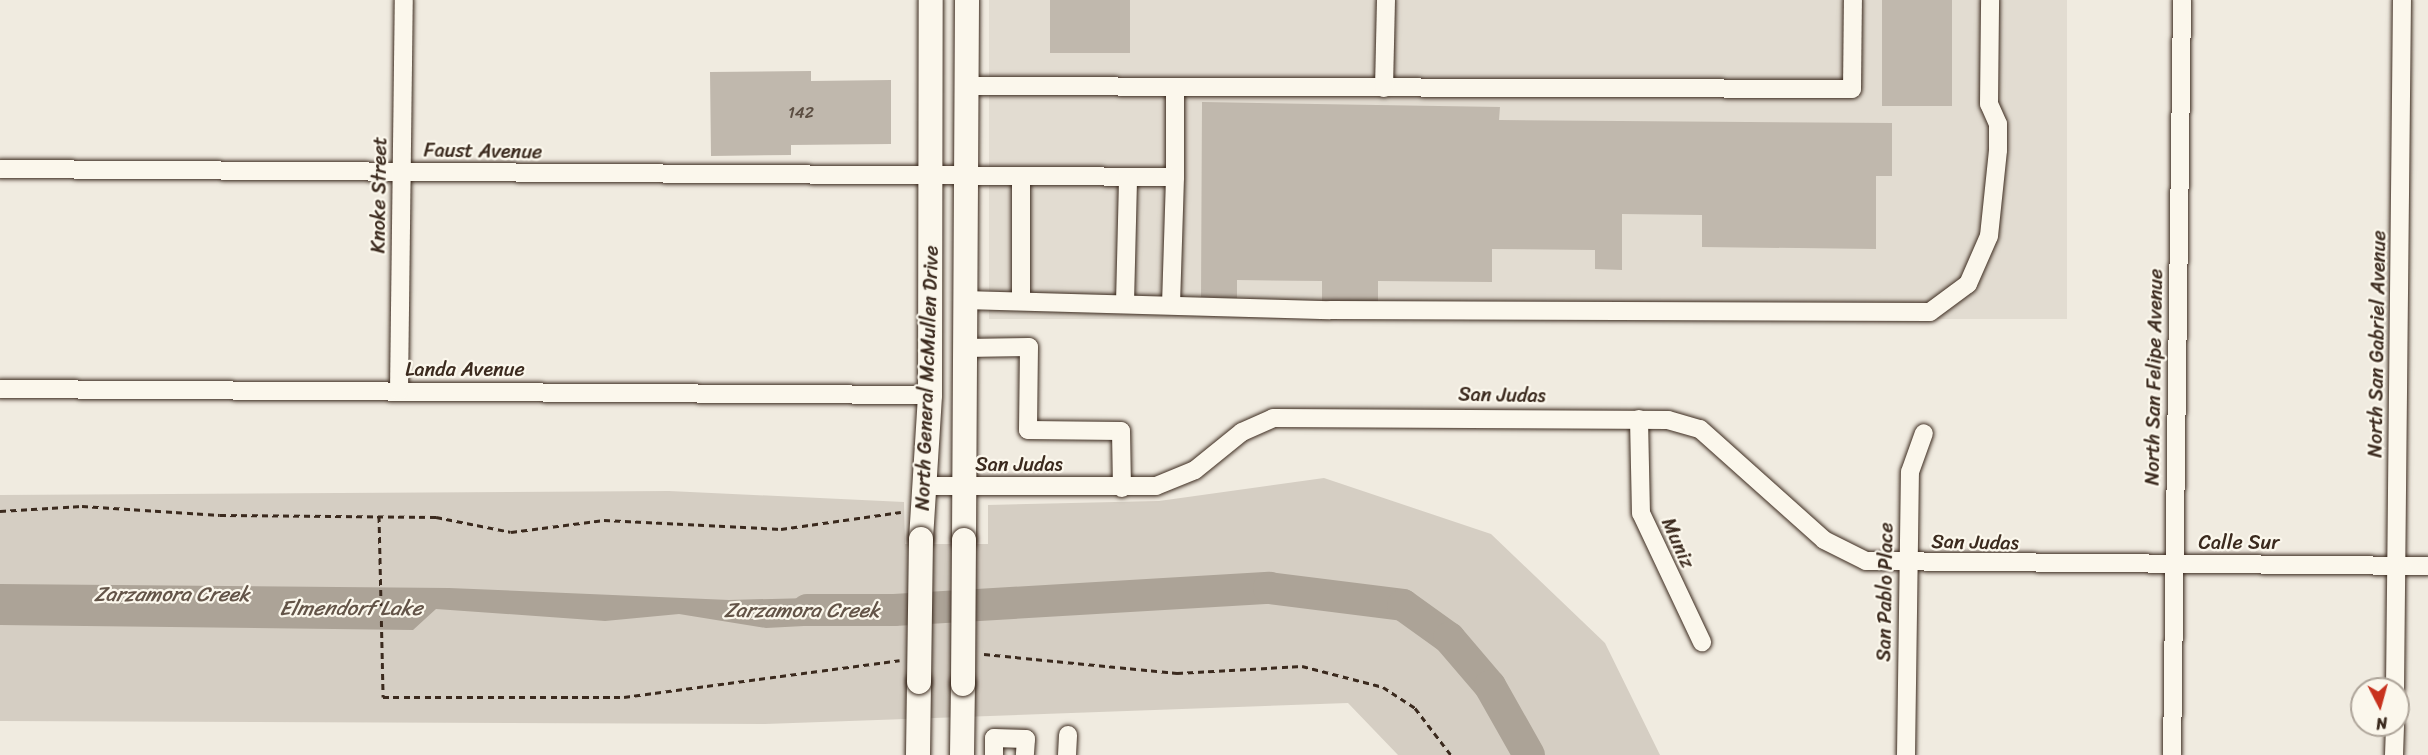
<!DOCTYPE html>
<html>
<head>
<meta charset="utf-8">
<style>
	body { margin:0 }
	#map { position:relative; width:2428px; height:755px; overflow:hidden; background:#f0ebe0; font-family:Sriracha,sans-serif }
	div>[style] { position:absolute }
	[style*='--x'] { left:calc(var(--x)*1px); top:calc(var(--y)*1px); width:calc(var(--w)*1px); rotate:calc(var(--a)*1deg) }
	.built>* { inset:0; background:#e2dcd1; transform-origin:0 0 }
	.green>* { inset:0; background:#d5cec3 }
	.water>* { inset:0; background:#aca397 }
	.river>* { height:32px; margin:-16px; padding:0 16px; transform-origin:16px; border-radius:16px; background:#aca397 }
	.building>* { inset:0; background:#c0b8ad; transform-origin:0 0 }
	.path>* { height:3px; margin-top:-1.5px; transform-origin:0; background:repeating-linear-gradient(90deg,#3b2a1e 0 6px,transparent 0 10.5px) }
	.roads { filter:drop-shadow(0 0 2px #3b2a1e) drop-shadow(0 0 2px #3b2a1e) }
	.minor>* { height:18px; margin:-9px; padding:0 9px; transform-origin:9px; border-radius:9px; background:#fbf7ec }
	.major>* { height:24px; margin:-12px; padding:0 12px; transform-origin:12px; border-radius:12px; background:#fbf7ec }
	.bridges { filter:drop-shadow(0 0 2px #3b2a1e) drop-shadow(0 0 2px #3b2a1e) }
	.major-bridge>* { height:24px; margin:-12px; padding:0 12px; transform-origin:12px; border-radius:12px; background:#fbf7ec }
	span { translate:-50% -50%; white-space:nowrap; text-align:center; line-height:1.15; -webkit-text-stroke:4.5px #fbf7ec; paint-order:stroke }
	.number-label { font-size:16px; color:#5c4e42 }
	.number-label span { -webkit-text-stroke-width:0 }
	.street-label { font-size:20px; color:#3b2a1e }
	.water-label { font-size:21px; color:#635448; font-style:italic }
	.north { position:absolute; left:2350px; top:677px; width:60px; height:60px; box-sizing:border-box; background:#fbf7ec; border:2px solid #aea59a; border-radius:50%; rotate:174deg; font-size:16px; font-weight:700; line-height:24px; text-align:center; color:#3b2a1e }
	.north::after { content:''; display:block; margin:auto; width:21px; height:27px; background:#c8321e; clip-path:polygon(50% 0,100% 100%,50% 72%,0 100%) }
</style>
</head>
<body>
<div id="map">
	<div class="built">
		<i style="left:989px;top:0;width:1078px;height:319px"></i>
	</div>
	<div class="green">
		<i style="clip-path:polygon(1324px 478px,1491px 534px,1605px 643px,1660px 755px,1398px 755px,1348px 703px,765px 724px,0 721px,0 495px,669px 491px,904px 502px,905px 544px,988px 544px,988px 505px,1159px 501px)"></i>
	</div>
	<div class="water">
		<i style="clip-path:polygon(0 584px,449px 588px,729px 600px,847px 597px,849px 609px,842px 624px,766px 628px,679px 614px,605px 621px,436px 609px,413px 630px,0 625px)"></i>
	</div>
	<div class="river">
		<i style="--x:807;--y:610;--w:87;--a:0"></i>
		<i style="--x:894;--y:610;--w:376;--a:-3.4"></i>
		<i style="--x:1269;--y:588;--w:135;--a:7.2"></i>
		<i style="--x:1403;--y:605;--w:57;--a:35.7"></i>
		<i style="--x:1449;--y:638;--w:63;--a:49.5"></i>
		<i style="--x:1490;--y:686;--w:79;--a:60.5"></i>
	</div>
	<div class="building">
		<i style="left:1050px;top:0;width:80px;height:53px"></i>
		<i style="left:1882px;top:0;width:70px;height:106px"></i>
		<i style="clip-path:polygon(811px 71px,811px 81px,891px 80px,891px 144px,791px 145px,791px 155px,711px 156px,710px 72px)"></i>
		<i style="clip-path:polygon(1202px 102px,1500px 107px,1499px 120px,1892px 123px,1892px 176px,1876px 176px,1876px 249px,1702px 247px,1702px 215px,1622px 214px,1622px 270px,1595px 269px,1595px 250px,1492px 249px,1492px 282px,1378px 281px,1378px 302px,1322px 302px,1322px 281px,1237px 280px,1237px 298px,1201px 297px)"></i>
	</div>
	<div class="path">
		<i style="--x:0;--y:511;--w:82;--a:-3.5"></i>
		<i style="--x:82;--y:506;--w:138;--a:3.7"></i>
		<i style="--x:220;--y:515;--w:216;--a:0.5"></i>
		<i style="--x:436;--y:517;--w:76;--a:11.3"></i>
		<i style="--x:511;--y:532;--w:94;--a:-7.4"></i>
		<i style="--x:604;--y:520;--w:177;--a:2.9"></i>
		<i style="--x:781;--y:529;--w:121;--a:-8.1"></i>
		<i style="--x:379;--y:516;--w:181;--a:88.7"></i>
		<i style="--x:383;--y:697;--w:241;--a:0"></i>
		<i style="--x:624;--y:697;--w:278;--a:-7.6"></i>
		<i style="--x:984;--y:654;--w:194;--a:5.6"></i>
		<i style="--x:1177;--y:673;--w:125;--a:-3.2"></i>
		<i style="--x:1302;--y:666;--w:84;--a:14.5"></i>
		<i style="--x:1383;--y:687;--w:38;--a:33"></i>
		<i style="--x:1415;--y:708;--w:59;--a:52.5"></i>
	</div>
	<div class="roads">
		<div class="minor">
			<i style="--x:966;--y:86;--w:886;--a:0.19"></i>
			<i style="--x:1852;--y:89;--w:89;--a:-89.4"></i>
			<i style="--x:1384;--y:88;--w:88;--a:-88.7"></i>
			<i style="--x:0;--y:169;--w:1175;--a:0.39"></i>
			<i style="--x:1175;--y:177;--w:90;--a:-90"></i>
			<i style="--x:1021;--y:178;--w:123;--a:90"></i>
			<i style="--x:964;--y:300;--w:366;--a:1.6"></i>
			<i style="--x:1330;--y:310;--w:600;--a:0.19"></i>
			<i style="--x:1930;--y:312;--w:47;--a:-36.4"></i>
			<i style="--x:1968;--y:284;--w:52;--a:-66.4"></i>
			<i style="--x:1989;--y:236;--w:86;--a:-84"></i>
			<i style="--x:1998;--y:150;--w:26;--a:-90"></i>
			<i style="--x:1998;--y:124;--w:22;--a:-114"></i>
			<i style="--x:1989;--y:104;--w:104;--a:-89.4"></i>
			<i style="--x:1125;--y:303;--w:126;--a:-88.6"></i>
			<i style="--x:1171;--y:305;--w:128;--a:-88.2"></i>
			<i style="--x:964;--y:348;--w:65;--a:-0.9"></i>
			<i style="--x:1029;--y:347;--w:83;--a:90.7"></i>
			<i style="--x:1028;--y:430;--w:93;--a:0.6"></i>
			<i style="--x:1121;--y:431;--w:57;--a:89"></i>
			<i style="--x:0;--y:389;--w:930;--a:0.37"></i>
			<i style="--x:399;--y:391;--w:391;--a:-89.3"></i>
			<i style="--x:1639;--y:419;--w:94;--a:88.8"></i>
			<i style="--x:1641;--y:513;--w:143;--a:64.7"></i>
			<i style="--x:926;--y:486;--w:230;--a:0"></i>
			<i style="--x:1156;--y:486;--w:42;--a:-22.3"></i>
			<i style="--x:1195;--y:470;--w:60;--a:-39"></i>
			<i style="--x:1242;--y:432;--w:34;--a:-24"></i>
			<i style="--x:1273;--y:418;--w:395;--a:0.3"></i>
			<i style="--x:1668;--y:420;--w:33;--a:16"></i>
			<i style="--x:1700;--y:429;--w:166;--a:41.8"></i>
			<i style="--x:1824;--y:540;--w:47;--a:26.6"></i>
			<i style="--x:1866;--y:561;--w:562;--a:0.51"></i>
			<i style="--x:2395;--y:689;--w:689;--a:-89.42"></i>
			<i style="--x:994;--y:755;--w:17;--a:-90"></i>
			<i style="--x:994;--y:738;--w:32;--a:2"></i>
			<i style="--x:1026;--y:739;--w:16;--a:94"></i>
			<i style="--x:1067;--y:755;--w:20;--a:-87"></i>
			<i style="--x:1906;--y:755;--w:283;--a:-89.2"></i>
			<i style="--x:1910;--y:472;--w:41;--a:-70.3"></i>
			<i style="--x:2172;--y:755;--w:755;--a:-89.24"></i>
			<i style="--x:2394;--y:755;--w:30;--a:-88"></i>
		</div>
		<div class="major">
			<i style="--x:921;--y:539;--w:144;--a:-86.4"></i>
			<i style="--x:930;--y:395;--w:395;--a:-89.9"></i>
			<i style="--x:964;--y:540;--w:540;--a:-89.68"></i>
			<i style="--x:918;--y:755;--w:73;--a:-89.2"></i>
			<i style="--x:962;--y:755;--w:71;--a:-89.2"></i>
		</div>
	</div>
	<div class="bridges">
		<div class="major-bridge">
			<i style="--x:919;--y:682;--w:143;--a:-89.2"></i>
			<i style="--x:963;--y:684;--w:144;--a:-89.6"></i>
		</div>
	</div>
	<div class="number-label">
		<span style="left:801px;top:113px">142</span>
	</div>
	<div class="street-label">
		<span style="left:483px;top:151px;rotate:1deg">Faust Avenue</span>
		<span style="left:379px;top:195px;rotate:-89deg">Knoke Street</span>
		<span style="left:2377px;top:344px;rotate:-89deg">North San Gabriel Avenue</span>
		<span style="left:465px;top:369px">Landa Avenue</span>
		<span style="left:2154px;top:377px;rotate:-89deg">North San Felipe Avenue</span>
		<span style="left:927px;top:378px;rotate:-88deg">North General McMullen Drive</span>
		<span style="left:1502px;top:395px;rotate:1deg">San Judas</span>
		<span style="left:1019px;top:464px">San Judas</span>
		<span style="left:1975px;top:542px;rotate:1deg">San Judas</span>
		<span style="left:2239px;top:542px">Calle Sur</span>
		<span style="left:1678px;top:543px;rotate:66deg">Muniz</span>
		<span style="left:1885px;top:592px;rotate:-89deg">San Pablo Place</span>
	</div>
	<div class="water-label">
		<span style="left:172px;top:594px">Zarzamora Creek</span>
		<span style="left:351px;top:608px">Elmendorf Lake</span>
		<span style="left:802px;top:610px">Zarzamora Creek</span>
	</div>
	<div class="north">N</div>
</div>
</body>
</html>
